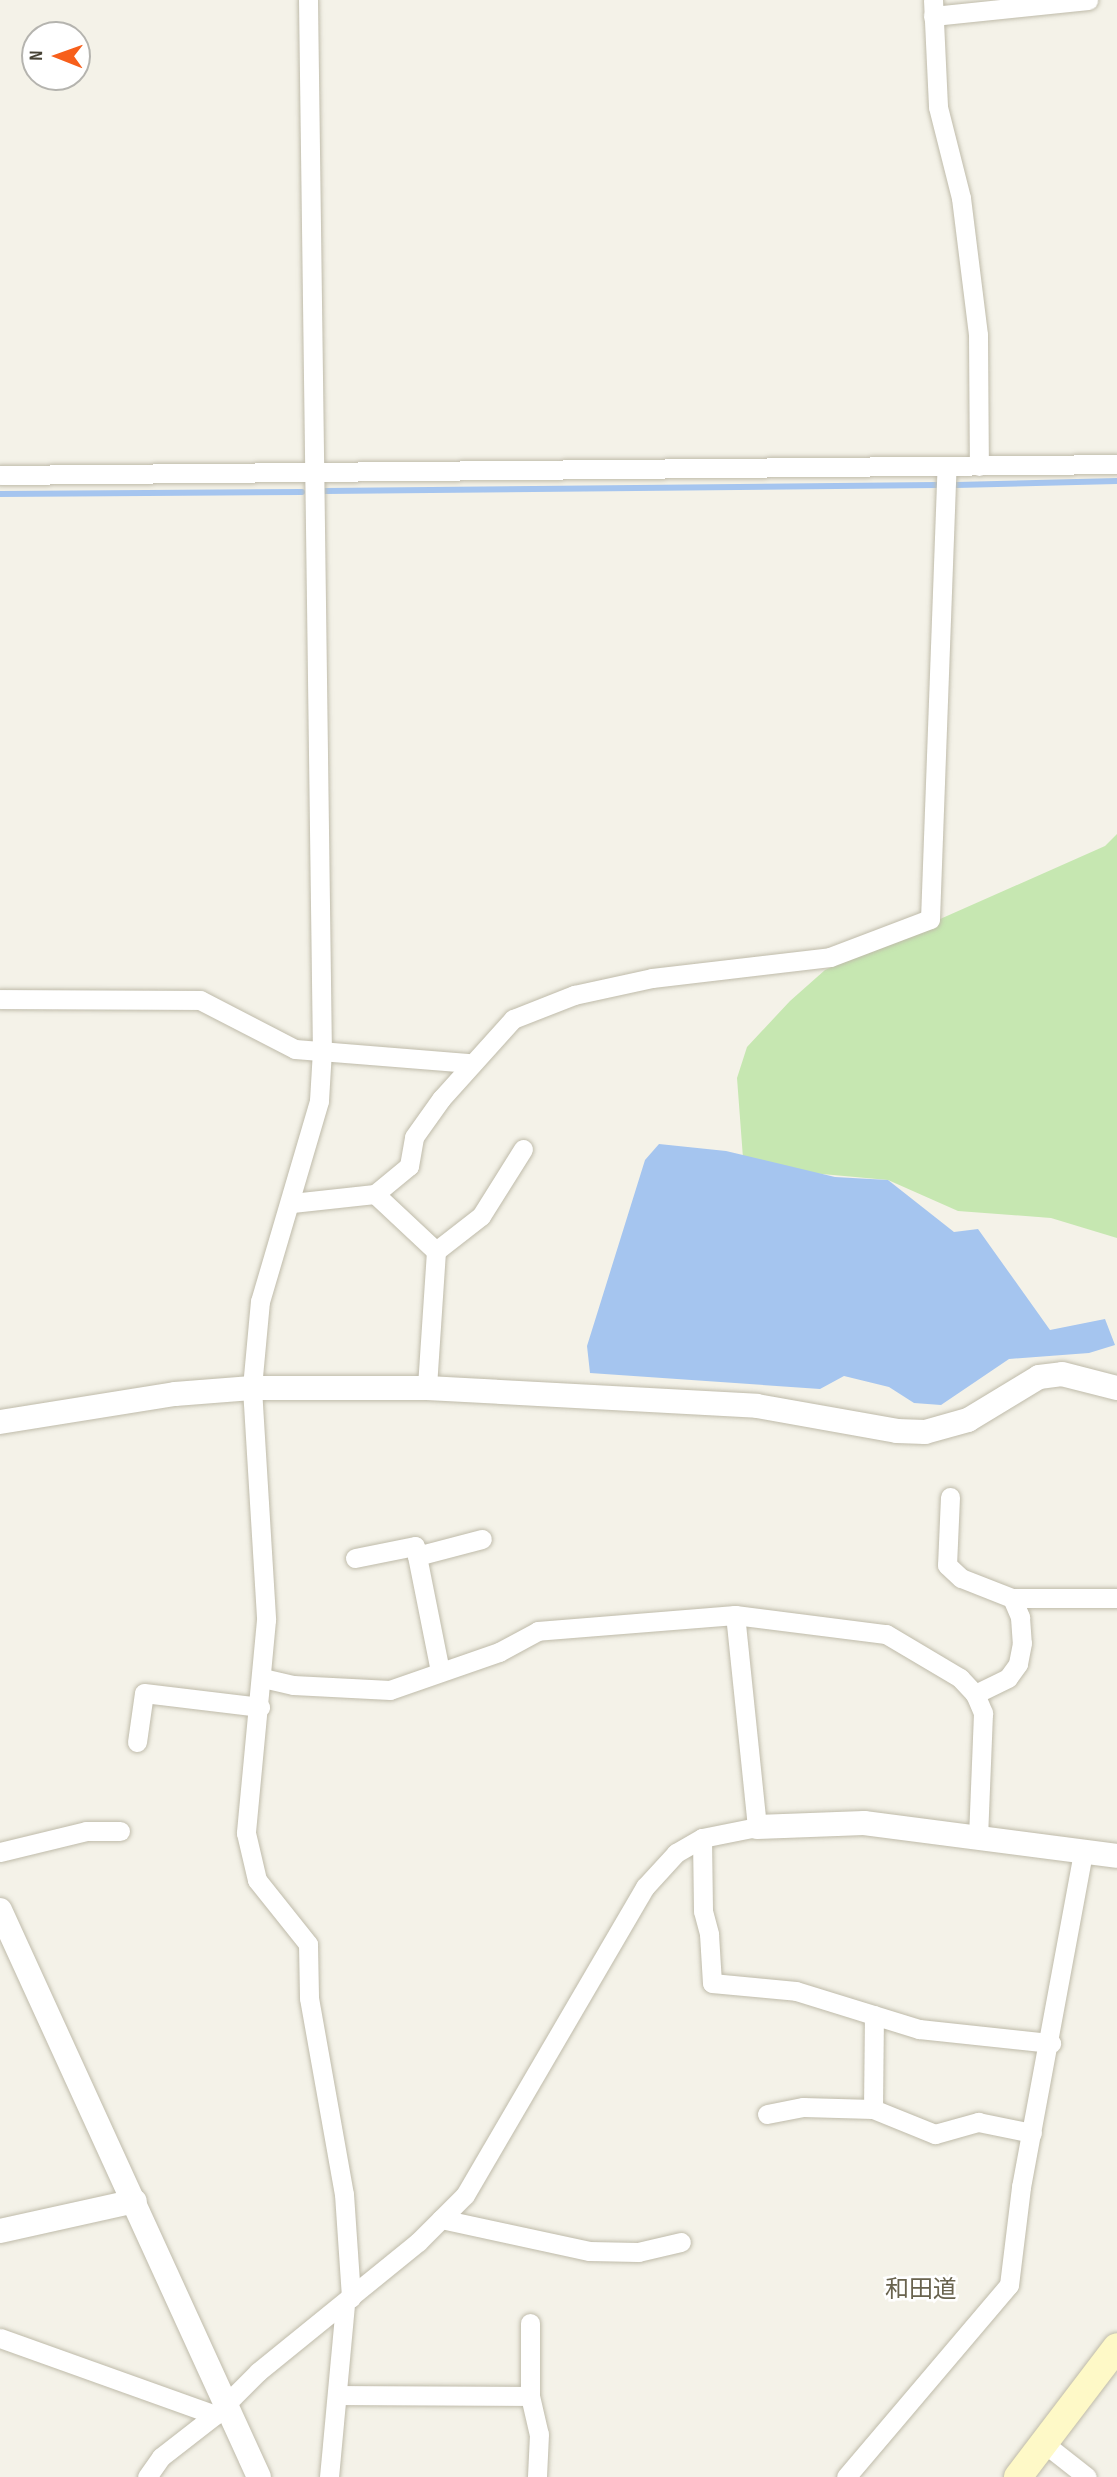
<!DOCTYPE html>
<html>
<head>
<meta charset="utf-8">
<style>
	body { margin:0 }
	#map { position:relative; width:1117px; height:2477px; overflow:hidden; background:#f4f2e8; font-family:"Sofia Sans Condensed","Noto Sans JP",sans-serif }
	div>[style] { position:absolute }
	[style*='--x'] { left:calc(var(--x)*1px); top:calc(var(--y)*1px); width:calc(var(--w)*1px); rotate:calc(var(--a)*1deg) }
	.green>* { inset:0; background:#c6e7b1 }
	.water>* { inset:0; background:#a5c5ef }
	.stream>* { height:6px; margin:-3px; padding:0 3px; transform-origin:3px; border-radius:3px; background:#a5c5ef }
	.roads { filter:drop-shadow(0 0 2px #bfbbaa) drop-shadow(0 0 2px #bfbbaa) }
	.minor>* { height:19px; margin:-9.5px; padding:0 9.5px; transform-origin:9.5px; border-radius:9.5px; background:#fff }
	.tertiary>* { height:24px; margin:-12px; padding:0 12px; transform-origin:12px; border-radius:12px; background:#fff }
	.secondary>* { height:28px; margin:-14px; padding:0 14px; transform-origin:14px; border-radius:14px; background:#fef9c7 }
	span { translate:-50% -50%; white-space:nowrap; text-align:center; line-height:1.15; -webkit-text-stroke:5px #fff; paint-order:stroke }
	.quarter-label { font-size:24px; color:#69634e }
	.north { position:absolute; left:21px; top:21px; width:70px; height:70px; box-sizing:border-box; background:#fff; border:2px solid #b5b4af; border-radius:50%; rotate:271deg; font-size:19px; font-weight:700; line-height:28px; text-align:center; color:#474336 }
	.north::after { content:''; display:block; margin:auto; width:24px; height:32px; background:#f75f1b; clip-path:polygon(50% 0,100% 100%,50% 72%,0 100%) }
</style>
</head>
<body>
<div id="map">
	<div class="green">
		<i style="clip-path:polygon(1117px 834px,1117px 1238px,1051px 1218px,958px 1211px,888px 1180px,811px 1173px,743px 1158px,737px 1078px,747px 1047px,790px 1001px,825px 970px,1105px 846px)"></i>
	</div>
	<div class="water">
		<i style="clip-path:polygon(659px 1144px,726px 1151px,835px 1177px,888px 1180px,954px 1232px,978px 1229px,1050px 1330px,1105px 1319px,1115px 1345px,1089px 1353px,1009px 1359px,941px 1405px,914px 1403px,889px 1387px,844px 1376px,820px 1389px,590px 1373px,587px 1346px,645px 1160px)"></i>
	</div>
	<div class="stream">
		<i style="--x:956;--y:485;--w:161;--a:-1.4"></i>
		<i style="--x:325;--y:491;--w:611;--a:-0.56"></i>
		<i style="--x:0;--y:494;--w:302;--a:-0.4"></i>
	</div>
	<div class="roads">
		<div class="minor">
			<i style="--x:308;--y:0;--w:1050;--a:89.24"></i>
			<i style="--x:322;--y:1050;--w:51;--a:93.4"></i>
			<i style="--x:319;--y:1101;--w:209;--a:106.4"></i>
			<i style="--x:260;--y:1301;--w:87;--a:95.3"></i>
			<i style="--x:252;--y:1388;--w:232;--a:86.5"></i>
			<i style="--x:266;--y:1620;--w:214;--a:95.4"></i>
			<i style="--x:246;--y:1833;--w:48;--a:76.8"></i>
			<i style="--x:257;--y:1880;--w:82;--a:51.4"></i>
			<i style="--x:308;--y:1944;--w:54;--a:88.9"></i>
			<i style="--x:309;--y:1998;--w:199;--a:79.9"></i>
			<i style="--x:344;--y:2194;--w:104;--a:86.1"></i>
			<i style="--x:933;--y:0;--w:107;--a:87.3"></i>
			<i style="--x:938;--y:107;--w:94;--a:75.8"></i>
			<i style="--x:961;--y:198;--w:138;--a:82.9"></i>
			<i style="--x:978;--y:335;--w:131;--a:89.6"></i>
			<i style="--x:933;--y:16;--w:156;--a:-5.9"></i>
			<i style="--x:0;--y:475;--w:1117;--a:-0.56"></i>
			<i style="--x:0;--y:999;--w:200;--a:0.3"></i>
			<i style="--x:200;--y:1000;--w:107;--a:27.3"></i>
			<i style="--x:295;--y:1049;--w:176;--a:4.6"></i>
			<i style="--x:375;--y:1194;--w:83;--a:43.1"></i>
			<i style="--x:436;--y:1251;--w:137;--a:93.8"></i>
			<i style="--x:292;--y:1203;--w:83;--a:-6.2"></i>
			<i style="--x:375;--y:1194;--w:44;--a:-39.5"></i>
			<i style="--x:409;--y:1166;--w:29;--a:-80"></i>
			<i style="--x:414;--y:1137;--w:47;--a:-54.6"></i>
			<i style="--x:441;--y:1099;--w:108;--a:-48"></i>
			<i style="--x:513;--y:1019;--w:66;--a:-21.5"></i>
			<i style="--x:574;--y:995;--w:80;--a:-12.3"></i>
			<i style="--x:652;--y:978;--w:179;--a:-6.7"></i>
			<i style="--x:830;--y:957;--w:107;--a:-20.8"></i>
			<i style="--x:930;--y:919;--w:453;--a:-87.9"></i>
			<i style="--x:436;--y:1251;--w:57;--a:-37.9"></i>
			<i style="--x:481;--y:1216;--w:79;--a:-57.9"></i>
			<i style="--x:950;--y:1497;--w:68;--a:92.5"></i>
			<i style="--x:947;--y:1565;--w:19;--a:43"></i>
			<i style="--x:961;--y:1578;--w:55;--a:21.4"></i>
			<i style="--x:1012;--y:1598;--w:21;--a:67"></i>
			<i style="--x:1020;--y:1617;--w:26;--a:86"></i>
			<i style="--x:1022;--y:1643;--w:21;--a:101"></i>
			<i style="--x:1018;--y:1664;--w:17;--a:126"></i>
			<i style="--x:1008;--y:1678;--w:37;--a:154"></i>
			<i style="--x:417;--y:1556;--w:67;--a:-14.7"></i>
			<i style="--x:355;--y:1558;--w:61;--a:-11.3"></i>
			<i style="--x:415;--y:1546;--w:127;--a:78.7"></i>
			<i style="--x:1012;--y:1598;--w:105;--a:0"></i>
			<i style="--x:735;--y:1615;--w:152;--a:7.2"></i>
			<i style="--x:886;--y:1634;--w:86;--a:30.7"></i>
			<i style="--x:960;--y:1678;--w:22;--a:47"></i>
			<i style="--x:975;--y:1694;--w:21;--a:67"></i>
			<i style="--x:983;--y:1713;--w:125;--a:92.3"></i>
			<i style="--x:137;--y:1742;--w:49;--a:-81.9"></i>
			<i style="--x:144;--y:1693;--w:117;--a:6.9"></i>
			<i style="--x:702;--y:1838;--w:73;--a:89.2"></i>
			<i style="--x:703;--y:1911;--w:24;--a:75"></i>
			<i style="--x:709;--y:1934;--w:49;--a:86.5"></i>
			<i style="--x:712;--y:1983;--w:84;--a:5.4"></i>
			<i style="--x:796;--y:1991;--w:129;--a:17.2"></i>
			<i style="--x:919;--y:2029;--w:133;--a:6.1"></i>
			<i style="--x:0;--y:1852;--w:89;--a:-13.7"></i>
			<i style="--x:86;--y:1831;--w:34;--a:0"></i>
			<i style="--x:873;--y:2109;--w:94;--a:-89.4"></i>
			<i style="--x:767;--y:2114;--w:37;--a:-11"></i>
			<i style="--x:803;--y:2107;--w:70;--a:1.6"></i>
			<i style="--x:873;--y:2109;--w:67;--a:22"></i>
			<i style="--x:935;--y:2134;--w:45;--a:-15.6"></i>
			<i style="--x:978;--y:2122;--w:55;--a:11.5"></i>
			<i style="--x:441;--y:2219;--w:151;--a:12.2"></i>
			<i style="--x:589;--y:2251;--w:49;--a:1.2"></i>
			<i style="--x:638;--y:2252;--w:44;--a:-13.1"></i>
			<i style="--x:0;--y:2338;--w:228;--a:19.7"></i>
			<i style="--x:337;--y:2395;--w:193;--a:0.3"></i>
			<i style="--x:530;--y:2396;--w:73;--a:-90"></i>
			<i style="--x:530;--y:2396;--w:39;--a:77"></i>
			<i style="--x:539;--y:2434;--w:43;--a:92.7"></i>
			<i style="--x:1045;--y:2444;--w:53;--a:38.2"></i>
			<i style="--x:147;--y:2477;--w:24;--a:-55"></i>
			<i style="--x:161;--y:2457;--w:68;--a:-37.9"></i>
			<i style="--x:215;--y:2415;--w:61;--a:-45"></i>
			<i style="--x:258;--y:2372;--w:206;--a:-39.1"></i>
			<i style="--x:418;--y:2242;--w:66;--a:-45"></i>
			<i style="--x:465;--y:2195;--w:357;--a:-59.7"></i>
			<i style="--x:645;--y:1887;--w:46;--a:-47.6"></i>
			<i style="--x:676;--y:1853;--w:30;--a:-30"></i>
			<i style="--x:702;--y:1838;--w:56;--a:-11.3"></i>
			<i style="--x:757;--y:1827;--w:213;--a:-95.9"></i>
			<i style="--x:735;--y:1615;--w:198;--a:175.4"></i>
			<i style="--x:538;--y:1631;--w:44;--a:151.7"></i>
			<i style="--x:499;--y:1652;--w:115;--a:160.8"></i>
			<i style="--x:390;--y:1690;--w:97;--a:-177"></i>
			<i style="--x:293;--y:1685;--w:31;--a:-167"></i>
			<i style="--x:329;--y:2477;--w:175;--a:-84.7"></i>
			<i style="--x:846;--y:2477;--w:252;--a:-49.7"></i>
			<i style="--x:1009;--y:2285;--w:99;--a:-83"></i>
			<i style="--x:1021;--y:2187;--w:341;--a:-79.5"></i>
		</div>
		<div class="tertiary">
			<i style="--x:0;--y:1422;--w:177;--a:-9.1"></i>
			<i style="--x:175;--y:1394;--w:77;--a:-4.5"></i>
			<i style="--x:252;--y:1388;--w:175;--a:0"></i>
			<i style="--x:427;--y:1388;--w:330;--a:3.1"></i>
			<i style="--x:757;--y:1406;--w:142;--a:10.1"></i>
			<i style="--x:897;--y:1431;--w:28;--a:2"></i>
			<i style="--x:925;--y:1432;--w:45;--a:-15.6"></i>
			<i style="--x:968;--y:1420;--w:83;--a:-31.2"></i>
			<i style="--x:1039;--y:1377;--w:23;--a:-7"></i>
			<i style="--x:1062;--y:1374;--w:57;--a:14.3"></i>
			<i style="--x:757;--y:1827;--w:107;--a:-2.1"></i>
			<i style="--x:864;--y:1823;--w:255;--a:7.4"></i>
			<i style="--x:0;--y:1910;--w:623;--a:65.45"></i>
			<i style="--x:0;--y:2231;--w:138;--a:-12.5"></i>
		</div>
		<div class="secondary">
			<i style="--x:1018;--y:2477;--w:163;--a:-52.7"></i>
		</div>
	</div>
	<div class="quarter-label">
		<span style="left:921px;top:2290px">和田道</span>
	</div>
	<div class="north">N</div>
</div>
</body>
</html>
